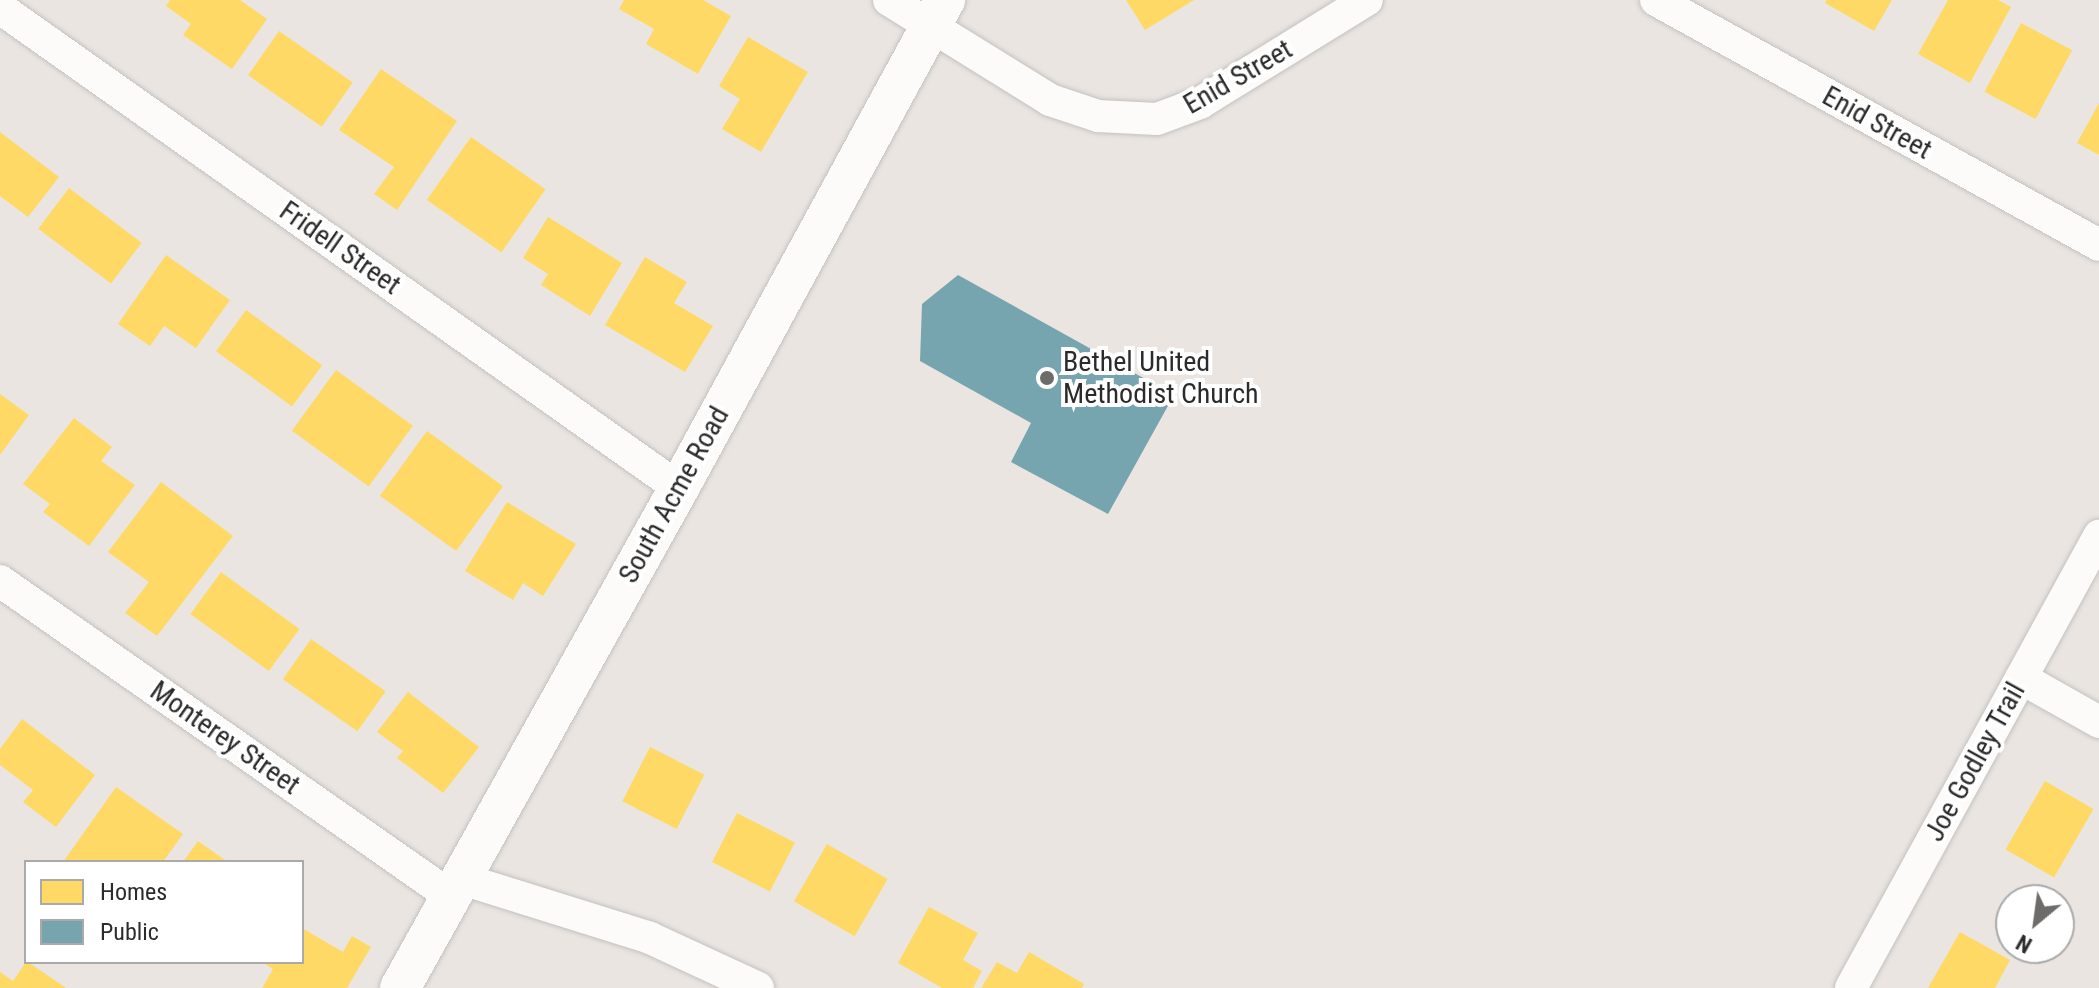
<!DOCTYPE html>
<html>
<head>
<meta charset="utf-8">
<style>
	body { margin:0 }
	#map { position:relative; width:2099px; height:988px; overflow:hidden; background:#eae5e0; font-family:"Roboto Condensed",sans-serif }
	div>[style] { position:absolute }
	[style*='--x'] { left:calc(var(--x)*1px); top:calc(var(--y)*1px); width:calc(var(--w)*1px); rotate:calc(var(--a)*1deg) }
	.homes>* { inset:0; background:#ffd966; transform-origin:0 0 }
	.public>* { inset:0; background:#76a5af }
	.roads { filter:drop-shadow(0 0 2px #c3c2c2) drop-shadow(0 0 2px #c3c2c2) }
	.minor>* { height:32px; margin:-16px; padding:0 16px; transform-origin:16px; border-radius:16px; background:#fcfbfa }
	.tertiary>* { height:40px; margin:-20px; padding:0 20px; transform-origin:20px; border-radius:20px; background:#fcfbfa }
	.dots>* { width:22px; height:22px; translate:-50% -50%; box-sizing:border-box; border:4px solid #fff; border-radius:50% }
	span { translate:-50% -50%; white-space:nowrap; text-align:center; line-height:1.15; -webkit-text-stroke:8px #fff; paint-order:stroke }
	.street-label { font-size:28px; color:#2b2b2b }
	.poi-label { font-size:28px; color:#2b2b2b }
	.left { translate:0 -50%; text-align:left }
	.legend { position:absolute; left:24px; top:860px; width:280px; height:104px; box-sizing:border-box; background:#fff; border:2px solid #aaa; margin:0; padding:10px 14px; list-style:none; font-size:24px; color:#2b2b2b }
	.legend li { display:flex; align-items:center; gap:16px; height:40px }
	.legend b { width:40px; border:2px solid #aaa }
	.north { position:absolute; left:1995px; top:884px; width:80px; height:80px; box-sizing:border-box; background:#fff; border:2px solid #aaa; border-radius:50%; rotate:209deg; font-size:22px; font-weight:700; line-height:32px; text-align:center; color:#2b2b2b }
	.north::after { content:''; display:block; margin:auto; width:28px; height:36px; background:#6e6c6a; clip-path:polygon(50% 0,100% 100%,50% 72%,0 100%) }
</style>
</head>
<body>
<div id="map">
	<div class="homes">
		<i style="clip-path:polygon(170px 0,240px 0,267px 19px,232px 69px,183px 35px,191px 24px,166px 6px)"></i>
		<i style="clip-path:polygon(624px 0,703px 0,731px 16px,698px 74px,646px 44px,654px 29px,619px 9px)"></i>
		<i style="clip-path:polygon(1126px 0,1194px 0,1145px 30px)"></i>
		<i style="clip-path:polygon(1826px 0,1892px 0,1874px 31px,1825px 3px)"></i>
		<i style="clip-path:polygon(1948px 0,1998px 0,2011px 7px,1970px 83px,1918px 54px)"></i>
		<i style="left:2021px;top:23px;width:58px;height:78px;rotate:28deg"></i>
		<i style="left:279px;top:31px;width:90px;height:54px;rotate:35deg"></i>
		<i style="clip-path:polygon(748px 37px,808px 72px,761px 152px,722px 129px,740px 99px,719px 86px)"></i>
		<i style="clip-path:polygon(381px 69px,457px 121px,397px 210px,374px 194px,394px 167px,339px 130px)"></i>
		<i style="clip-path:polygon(2099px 103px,2099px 155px,2077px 143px)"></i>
		<i style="clip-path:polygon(0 132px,59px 177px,28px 217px,0 196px)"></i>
		<i style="left:471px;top:137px;width:91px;height:77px;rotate:35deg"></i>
		<i style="left:69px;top:188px;width:91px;height:51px;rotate:37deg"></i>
		<i style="clip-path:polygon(548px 217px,622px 263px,590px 316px,541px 285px,548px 274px,523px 258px)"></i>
		<i style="clip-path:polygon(166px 255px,230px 300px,196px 348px,164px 326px,150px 346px,118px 324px)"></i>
		<i style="clip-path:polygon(645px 257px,687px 282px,674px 303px,713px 326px,685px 372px,605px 325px)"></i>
		<i style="left:246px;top:310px;width:94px;height:51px;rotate:36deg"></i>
		<i style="left:336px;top:370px;width:95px;height:75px;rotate:36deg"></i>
		<i style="clip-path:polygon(0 394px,29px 415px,0 455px)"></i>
		<i style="clip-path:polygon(74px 418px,112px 447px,101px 461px,135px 485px,89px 546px,43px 512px,50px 504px,23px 484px)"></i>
		<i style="left:427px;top:431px;width:94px;height:80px;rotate:36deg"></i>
		<i style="clip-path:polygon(161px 482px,233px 536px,157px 636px,125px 613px,149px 582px,108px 552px)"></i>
		<i style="clip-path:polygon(507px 502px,576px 544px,543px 596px,523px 583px,513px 600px,465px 571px)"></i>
		<i style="left:221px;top:572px;width:97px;height:52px;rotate:36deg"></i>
		<i style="left:311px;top:639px;width:91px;height:49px;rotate:35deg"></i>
		<i style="clip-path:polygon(408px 692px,479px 747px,443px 793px,397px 758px,403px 751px,377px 732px)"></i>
		<i style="clip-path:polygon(22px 719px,95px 775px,56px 827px,23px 802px,33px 790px,0 765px,0 749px)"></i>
		<i style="left:650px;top:747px;width:61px;height:61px;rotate:27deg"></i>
		<i style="left:2045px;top:781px;width:56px;height:79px;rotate:30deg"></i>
		<i style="clip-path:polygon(116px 787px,183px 834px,163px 862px,63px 862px)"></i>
		<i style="left:737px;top:813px;width:65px;height:55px;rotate:27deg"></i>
		<i style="clip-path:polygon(198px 841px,228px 862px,183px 862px)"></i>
		<i style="left:827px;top:844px;width:70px;height:66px;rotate:30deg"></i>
		<i style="clip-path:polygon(929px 907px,978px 933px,963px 960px,982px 971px,973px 988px,942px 988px,898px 963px)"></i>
		<i style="clip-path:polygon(302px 928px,343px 952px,352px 936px,371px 947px,347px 988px,262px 988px,273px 969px,262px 962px,302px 962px)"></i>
		<i style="clip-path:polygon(1960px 932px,2010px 960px,1995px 988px,1928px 988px)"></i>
		<i style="clip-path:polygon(1029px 952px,1084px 984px,1082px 988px,981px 988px,997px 962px,1017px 973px)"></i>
		<i style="clip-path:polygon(26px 962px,28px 962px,66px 988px,0 988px,0 972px,13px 981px)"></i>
	</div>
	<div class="public">
		<i style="clip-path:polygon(958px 275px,1174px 395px,1108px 514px,1011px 462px,1031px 423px,920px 361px,922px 304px)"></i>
	</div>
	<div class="roads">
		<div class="minor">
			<i style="--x:889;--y:0;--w:190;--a:31.8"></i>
			<i style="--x:1050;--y:100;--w:51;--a:18.4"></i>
			<i style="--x:1098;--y:116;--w:59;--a:2.9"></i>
			<i style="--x:1157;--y:119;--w:46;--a:-20.4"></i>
			<i style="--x:1200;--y:103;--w:196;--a:-31.7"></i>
			<i style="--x:1656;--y:0;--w:506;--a:28.94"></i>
			<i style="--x:0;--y:8;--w:832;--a:35.26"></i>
			<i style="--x:0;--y:581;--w:548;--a:34.97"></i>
			<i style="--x:2021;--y:678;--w:90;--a:29.4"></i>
			<i style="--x:459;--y:878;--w:200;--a:17.4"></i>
			<i style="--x:650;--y:938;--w:119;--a:24.8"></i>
			<i style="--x:1851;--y:988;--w:516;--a:-61.25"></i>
		</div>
		<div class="tertiary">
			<i style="--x:400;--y:988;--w:573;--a:-60.84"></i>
			<i style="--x:679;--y:488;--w:556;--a:-61.41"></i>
		</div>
	</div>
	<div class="dots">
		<i style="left:1047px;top:378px;background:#6e6c6a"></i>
	</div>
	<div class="street-label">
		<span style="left:1238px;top:77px;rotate:-30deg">Enid Street</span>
		<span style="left:1877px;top:123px;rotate:29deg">Enid Street</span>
		<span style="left:340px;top:248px;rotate:35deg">Fridell Street</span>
		<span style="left:674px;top:495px;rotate:-61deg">South Acme Road</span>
		<span style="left:225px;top:738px;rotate:35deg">Monterey Street</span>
		<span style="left:1975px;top:762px;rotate:-61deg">Joe Godley Trail</span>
	</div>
	<div class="poi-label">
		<span class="left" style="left:1063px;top:378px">Bethel United<br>Methodist Church</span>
	</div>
	<ul class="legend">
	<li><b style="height:22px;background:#ffd966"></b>Homes</li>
	<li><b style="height:22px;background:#76a5af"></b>Public</li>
	</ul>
	<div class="north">N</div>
</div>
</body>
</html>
